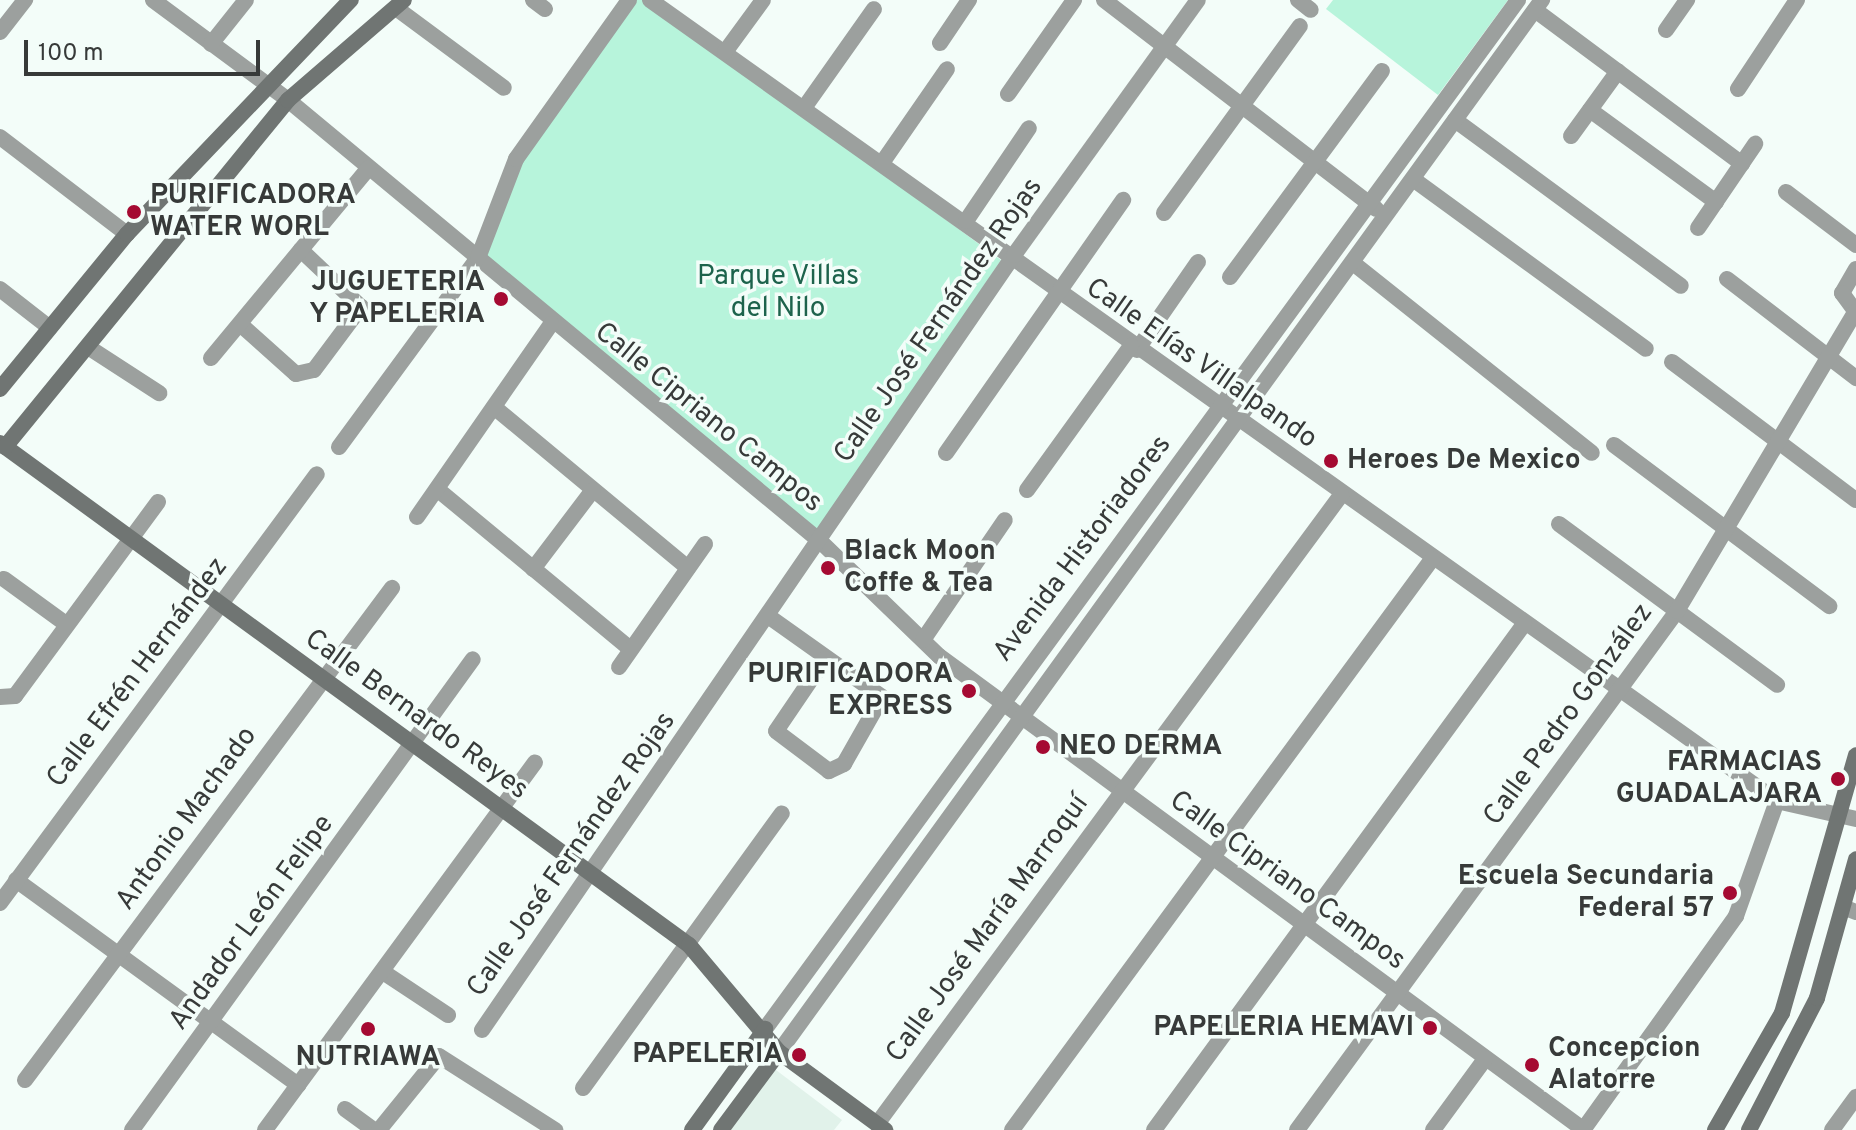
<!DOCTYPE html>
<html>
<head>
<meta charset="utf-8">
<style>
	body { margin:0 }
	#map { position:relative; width:1856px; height:1130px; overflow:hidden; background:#f3fdf9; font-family:Overpass,sans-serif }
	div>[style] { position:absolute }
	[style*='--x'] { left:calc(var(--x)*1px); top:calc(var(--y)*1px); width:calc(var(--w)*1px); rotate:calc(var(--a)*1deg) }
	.built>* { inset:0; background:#e1f2ea }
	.green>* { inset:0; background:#b7f4db }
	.street>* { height:16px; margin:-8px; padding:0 8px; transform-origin:8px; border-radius:8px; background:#9ca09e }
	.secondary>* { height:16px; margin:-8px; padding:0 8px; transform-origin:8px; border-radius:8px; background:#707573 }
	.dots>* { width:22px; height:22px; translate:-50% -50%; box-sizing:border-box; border:4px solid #f3fdf9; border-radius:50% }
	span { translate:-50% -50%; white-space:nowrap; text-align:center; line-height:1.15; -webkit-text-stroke:7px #f3fdf9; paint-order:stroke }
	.poi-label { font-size:28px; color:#373a39; font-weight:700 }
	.left { translate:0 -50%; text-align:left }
	.right { translate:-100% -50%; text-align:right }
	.park-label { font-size:28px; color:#1d634c }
	.street-label { font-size:28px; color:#373a39 }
	.scale { position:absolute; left:24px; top:40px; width:236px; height:36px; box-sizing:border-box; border:4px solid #373a39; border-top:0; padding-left:10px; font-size:24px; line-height:28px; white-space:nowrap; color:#373a39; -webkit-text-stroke:6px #f3fdf9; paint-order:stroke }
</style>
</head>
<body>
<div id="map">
	<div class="built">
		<i style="clip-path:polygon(772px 1067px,842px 1120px,834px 1130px,726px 1130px)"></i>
	</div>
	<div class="green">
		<i style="clip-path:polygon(633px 0,645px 0,1001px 260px,818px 533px,484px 256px,516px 164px)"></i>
		<i style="clip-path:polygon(1333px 0,1508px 0,1438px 95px,1326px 9px)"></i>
	</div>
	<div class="street">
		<i style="--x:153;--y:0;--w:168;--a:36.5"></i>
		<i style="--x:288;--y:100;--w:692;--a:39.67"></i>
		<i style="--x:821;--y:542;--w:164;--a:44"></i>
		<i style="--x:939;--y:656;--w:800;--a:36.31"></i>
		<i style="--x:533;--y:0;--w:15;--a:37"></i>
		<i style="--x:650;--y:0;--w:1383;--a:35.4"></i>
		<i style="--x:1777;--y:801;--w:81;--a:12.8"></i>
		<i style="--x:1104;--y:0;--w:343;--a:37.5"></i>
		<i style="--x:1298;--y:0;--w:16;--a:38"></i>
		<i style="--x:396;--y:8;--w:134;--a:36.5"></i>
		<i style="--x:1535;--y:10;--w:258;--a:36.6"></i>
		<i style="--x:1666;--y:30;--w:37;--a:-55"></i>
		<i style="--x:0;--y:32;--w:41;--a:-52"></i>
		<i style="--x:940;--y:43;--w:52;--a:-56"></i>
		<i style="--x:211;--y:44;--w:56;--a:-51.5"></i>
		<i style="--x:725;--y:52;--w:64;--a:-53.8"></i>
		<i style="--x:1738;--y:89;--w:107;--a:-56.5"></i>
		<i style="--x:1008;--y:94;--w:115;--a:-54.9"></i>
		<i style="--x:804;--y:108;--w:121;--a:-54.7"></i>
		<i style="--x:1590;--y:110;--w:156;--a:36.1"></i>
		<i style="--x:1455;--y:120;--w:280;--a:36.3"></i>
		<i style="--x:1571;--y:136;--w:80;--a:-54.1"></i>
		<i style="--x:0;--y:137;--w:160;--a:37.4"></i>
		<i style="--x:882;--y:163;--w:114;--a:-55.3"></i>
		<i style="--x:1413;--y:179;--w:288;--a:36.1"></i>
		<i style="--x:1786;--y:192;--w:88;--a:37.1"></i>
		<i style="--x:1164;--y:213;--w:231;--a:-54"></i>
		<i style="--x:966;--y:221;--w:112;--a:-55.9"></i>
		<i style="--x:1698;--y:228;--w:102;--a:-55.8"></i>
		<i style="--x:1353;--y:263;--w:305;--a:38.5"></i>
		<i style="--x:1856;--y:269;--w:28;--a:120"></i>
		<i style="--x:1842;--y:293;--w:24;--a:54"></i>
		<i style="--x:1230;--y:277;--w:256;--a:-53.6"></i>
		<i style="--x:1727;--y:279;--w:163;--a:37.5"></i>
		<i style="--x:0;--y:289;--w:63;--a:38"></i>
		<i style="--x:240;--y:324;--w:75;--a:41.8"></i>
		<i style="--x:296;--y:374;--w:18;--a:-13"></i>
		<i style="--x:314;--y:370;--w:79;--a:-53.3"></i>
		<i style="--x:361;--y:307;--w:83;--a:-136.5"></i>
		<i style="--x:88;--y:347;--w:85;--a:32.9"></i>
		<i style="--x:1137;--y:350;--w:107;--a:-55.3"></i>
		<i style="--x:211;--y:358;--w:247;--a:-50.3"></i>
		<i style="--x:1672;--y:362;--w:230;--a:36.9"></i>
		<i style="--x:494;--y:407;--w:252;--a:39.7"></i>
		<i style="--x:1614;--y:445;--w:269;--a:36.8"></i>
		<i style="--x:339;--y:447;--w:235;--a:-53.7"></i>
		<i style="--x:478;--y:258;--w:106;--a:-69"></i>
		<i style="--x:516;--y:159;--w:195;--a:-54.6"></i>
		<i style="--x:946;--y:453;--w:309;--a:-55"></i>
		<i style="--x:437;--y:489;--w:249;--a:39.6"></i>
		<i style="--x:1027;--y:490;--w:178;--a:-54.2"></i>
		<i style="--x:417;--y:517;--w:235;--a:-55.2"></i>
		<i style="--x:1559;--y:524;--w:271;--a:36.4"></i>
		<i style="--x:533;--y:569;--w:99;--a:-52.8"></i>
		<i style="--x:4;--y:579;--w:77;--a:36"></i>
		<i style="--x:768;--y:616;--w:140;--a:35.4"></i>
		<i style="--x:882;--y:697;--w:77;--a:119.6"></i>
		<i style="--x:844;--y:764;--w:17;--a:155"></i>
		<i style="--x:829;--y:771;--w:66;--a:-143"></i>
		<i style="--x:776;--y:731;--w:87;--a:-55.8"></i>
		<i style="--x:923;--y:640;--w:145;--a:-55.7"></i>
		<i style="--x:619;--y:667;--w:150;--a:-55"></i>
		<i style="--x:0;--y:697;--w:15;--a:-4"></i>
		<i style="--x:15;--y:696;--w:241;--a:-53.6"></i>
		<i style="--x:16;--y:880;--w:349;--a:36"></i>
		<i style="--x:0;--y:903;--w:533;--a:-53.54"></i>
		<i style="--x:1843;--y:907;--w:14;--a:21"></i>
		<i style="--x:383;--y:972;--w:78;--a:33.5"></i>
		<i style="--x:765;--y:1029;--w:1275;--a:-53.8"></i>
		<i style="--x:482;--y:1030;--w:940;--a:-55.53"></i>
		<i style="--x:1014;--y:255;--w:314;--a:-54.2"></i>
		<i style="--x:779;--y:1052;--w:1300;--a:-54.05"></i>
		<i style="--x:25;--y:1080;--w:614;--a:-53.28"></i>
		<i style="--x:583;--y:1088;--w:339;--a:-54.1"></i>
		<i style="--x:345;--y:1109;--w:36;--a:36"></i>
		<i style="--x:877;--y:1124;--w:782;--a:-53.58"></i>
		<i style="--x:132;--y:1130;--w:581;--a:-54.1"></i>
		<i style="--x:265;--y:1130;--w:456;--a:-53.7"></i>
		<i style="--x:379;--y:1130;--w:95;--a:-51"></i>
		<i style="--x:439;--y:1056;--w:138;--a:32.5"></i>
		<i style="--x:1012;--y:1130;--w:709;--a:-53.66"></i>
		<i style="--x:1154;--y:1130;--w:627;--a:-53.82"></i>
		<i style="--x:1297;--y:1130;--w:643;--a:-53.79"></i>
		<i style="--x:1677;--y:611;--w:348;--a:-59.2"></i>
		<i style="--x:1433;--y:1130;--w:88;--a:-53.8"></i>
		<i style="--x:1583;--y:1130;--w:263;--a:-54.4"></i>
		<i style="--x:1736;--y:916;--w:122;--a:-70.4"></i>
		<i style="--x:1832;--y:1130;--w:41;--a:-54"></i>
	</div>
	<div class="secondary">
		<i style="--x:0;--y:389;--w:200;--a:-50.7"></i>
		<i style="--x:127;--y:234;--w:324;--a:-46.3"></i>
		<i style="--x:0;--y:443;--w:852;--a:36.08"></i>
		<i style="--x:689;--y:945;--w:140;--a:49.9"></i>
		<i style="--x:779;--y:1052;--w:132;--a:36.3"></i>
		<i style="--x:5;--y:447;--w:448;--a:-50.8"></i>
		<i style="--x:288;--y:100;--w:153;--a:-40.8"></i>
		<i style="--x:692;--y:1130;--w:125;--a:-54.1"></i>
		<i style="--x:721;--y:1130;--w:97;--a:-53.4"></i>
		<i style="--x:1715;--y:1130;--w:135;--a:-60.2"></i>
		<i style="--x:1782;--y:1013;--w:268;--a:-74"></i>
		<i style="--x:1749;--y:1130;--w:148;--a:-62.7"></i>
		<i style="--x:1817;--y:998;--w:144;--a:-74.3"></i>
	</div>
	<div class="dots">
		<i style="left:134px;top:212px;background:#a50a32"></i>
		<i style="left:501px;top:299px;background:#a50a32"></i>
		<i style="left:1331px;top:461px;background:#a50a32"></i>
		<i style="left:828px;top:568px;background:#a50a32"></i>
		<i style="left:969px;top:691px;background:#a50a32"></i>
		<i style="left:1043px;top:747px;background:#a50a32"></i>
		<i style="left:1838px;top:779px;background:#a50a32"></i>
		<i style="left:1730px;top:893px;background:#a50a32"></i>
		<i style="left:1430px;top:1028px;background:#a50a32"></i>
		<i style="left:368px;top:1029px;background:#a50a32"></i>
		<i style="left:799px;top:1055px;background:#a50a32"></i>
		<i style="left:1532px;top:1065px;background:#a50a32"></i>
	</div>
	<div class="poi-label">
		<span class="left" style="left:150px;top:212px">PURIFICADORA<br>WATER WORL</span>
		<span class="right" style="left:485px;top:299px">JUGUETERIA<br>Y PAPELERIA</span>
		<span class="left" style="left:1347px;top:461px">Heroes De Mexico</span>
		<span class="left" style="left:844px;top:568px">Black Moon<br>Coffe &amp; Tea</span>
		<span class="right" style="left:953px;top:691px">PURIFICADORA<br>EXPRESS</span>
		<span class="left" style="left:1059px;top:747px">NEO DERMA</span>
		<span class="right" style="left:1822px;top:779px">FARMACIAS<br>GUADALAJARA</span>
		<span class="right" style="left:1714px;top:893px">Escuela Secundaria<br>Federal 57</span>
		<span class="right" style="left:1414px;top:1028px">PAPELERIA HEMAVI</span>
		<span class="left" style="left:1548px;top:1065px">Concepcion<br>Alatorre</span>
		<span class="right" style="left:783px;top:1055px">PAPELERIA</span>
		<span style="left:368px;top:1058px">NUTRIAWA</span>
	</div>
	<div class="park-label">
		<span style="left:778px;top:293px">Parque Villas<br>del Nilo</span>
	</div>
	<div class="street-label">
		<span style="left:939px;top:321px;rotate:-55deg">Calle José Fernández Rojas</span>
		<span style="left:1201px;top:364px;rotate:35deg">Calle Elías Villalpando</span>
		<span style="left:708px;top:418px;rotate:39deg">Calle Cipriano Campos</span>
		<span style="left:1083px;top:549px;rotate:-53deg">Avenida Historiadores</span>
		<span style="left:138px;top:673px;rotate:-53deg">Calle Efrén Hernández</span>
		<span style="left:416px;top:715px;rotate:36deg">Calle Bernardo Reyes</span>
		<span style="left:1569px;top:715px;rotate:-54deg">Calle Pedro González</span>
		<span style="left:187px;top:819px;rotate:-54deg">Antonio Machado</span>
		<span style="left:572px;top:855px;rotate:-55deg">Calle José Fernández Rojas</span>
		<span style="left:1287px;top:881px;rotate:36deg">Calle Cipriano Campos</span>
		<span style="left:252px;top:923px;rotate:-54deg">Andador León Felipe</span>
		<span style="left:988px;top:929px;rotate:-54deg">Calle José María Marroquí</span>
	</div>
	<div class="scale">100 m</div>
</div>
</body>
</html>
